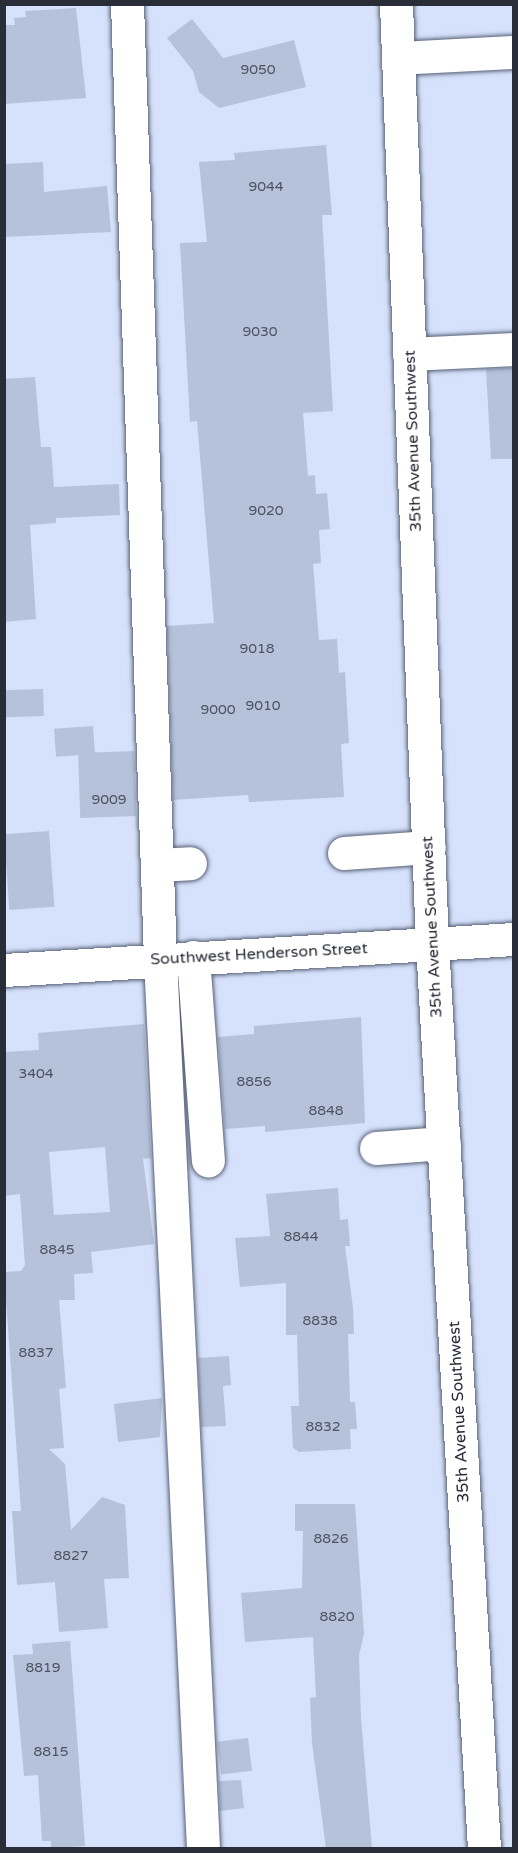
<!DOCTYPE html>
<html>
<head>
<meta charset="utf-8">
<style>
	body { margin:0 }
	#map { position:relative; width:518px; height:1853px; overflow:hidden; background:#d6e1fb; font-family:"Varela Round",sans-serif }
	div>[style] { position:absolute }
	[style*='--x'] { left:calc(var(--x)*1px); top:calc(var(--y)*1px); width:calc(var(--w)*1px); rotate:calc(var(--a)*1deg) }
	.building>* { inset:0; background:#b6c1da; transform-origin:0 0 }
	.roads { filter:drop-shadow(0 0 2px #576177) drop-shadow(0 0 2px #576177) }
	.minor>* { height:33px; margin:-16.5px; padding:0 16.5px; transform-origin:16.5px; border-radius:16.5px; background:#fff }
	.major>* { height:33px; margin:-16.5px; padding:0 16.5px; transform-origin:16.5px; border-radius:16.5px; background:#fff }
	span { translate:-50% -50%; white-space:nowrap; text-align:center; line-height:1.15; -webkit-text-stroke:4.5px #fff; paint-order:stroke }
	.number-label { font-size:14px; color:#4c5260 }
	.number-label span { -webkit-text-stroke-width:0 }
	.street-label { font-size:16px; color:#292d37 }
	.frame { position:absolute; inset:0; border:6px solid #292d37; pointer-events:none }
</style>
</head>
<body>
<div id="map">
	<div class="building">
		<i style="clip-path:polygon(76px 8px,86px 98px,4px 104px,4px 25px,15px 25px,14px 18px,26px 17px,25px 11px)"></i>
		<i style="clip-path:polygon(192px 19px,223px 58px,294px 40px,306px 87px,219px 108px,199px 92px,193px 71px,167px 38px)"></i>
		<i style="clip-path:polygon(326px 145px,332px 215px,322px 215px,333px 411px,303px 413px,308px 476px,315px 475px,316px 494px,327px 493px,330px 529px,319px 530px,321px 563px,313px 564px,319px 640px,337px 639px,339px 673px,345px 672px,349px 743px,341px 744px,344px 797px,249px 802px,248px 795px,173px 800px,167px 626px,214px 623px,197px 421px,190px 422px,180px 243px,207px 242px,199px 162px,235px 160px,234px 153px)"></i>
		<i style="clip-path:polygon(43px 162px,44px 192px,107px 186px,111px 232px,4px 237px,4px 164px)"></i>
		<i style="clip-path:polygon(513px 368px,513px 459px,491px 459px,486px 369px)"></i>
		<i style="clip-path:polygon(35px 377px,41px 447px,51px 447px,54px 487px,119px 484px,120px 515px,56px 518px,56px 523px,30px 525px,36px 619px,4px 622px,4px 379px)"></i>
		<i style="left:43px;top:689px;width:27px;height:39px;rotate:88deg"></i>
		<i style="left:93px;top:726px;width:28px;height:39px;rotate:86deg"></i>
		<i style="left:134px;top:751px;width:65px;height:56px;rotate:88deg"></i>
		<i style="left:49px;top:831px;width:76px;height:45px;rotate:86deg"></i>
		<i style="clip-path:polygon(361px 1017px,365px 1123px,265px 1132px,265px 1126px,225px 1129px,218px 1037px,254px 1034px,254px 1026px)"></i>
		<i style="clip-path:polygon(evenodd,144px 1024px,151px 1158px,143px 1159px,154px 1244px,91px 1252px,93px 1273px,74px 1274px,75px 1300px,59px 1300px,66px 1388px,59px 1389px,64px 1448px,49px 1449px,65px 1464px,71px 1530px,102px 1497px,125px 1505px,129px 1578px,104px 1579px,108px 1628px,59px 1632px,55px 1582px,17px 1585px,12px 1511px,21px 1511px,4px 1272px,21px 1271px,25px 1265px,20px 1194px,4px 1196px,4px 1052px,39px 1050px,38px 1033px,144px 1024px,105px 1147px,110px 1212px,54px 1215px,49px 1152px,105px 1147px)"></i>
		<i style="clip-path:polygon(338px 1188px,340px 1220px,348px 1219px,350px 1246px,345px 1246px,353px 1308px,354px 1334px,348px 1334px,350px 1402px,355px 1402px,357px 1429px,350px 1429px,351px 1449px,299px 1452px,293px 1448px,291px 1406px,299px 1406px,297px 1335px,286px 1335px,286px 1283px,240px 1287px,235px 1238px,270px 1236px,266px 1194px)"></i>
		<i style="clip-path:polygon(229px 1356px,231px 1385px,223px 1386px,226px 1426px,201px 1427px,198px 1358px)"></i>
		<i style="clip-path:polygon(162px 1398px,160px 1437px,118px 1442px,114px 1404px)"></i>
		<i style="clip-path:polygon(295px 1504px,355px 1504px,364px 1634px,359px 1655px,361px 1718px,372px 1848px,326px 1848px,312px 1743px,310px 1698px,316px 1697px,313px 1637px,245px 1642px,241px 1593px,302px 1588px,303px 1531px,295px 1531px)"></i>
		<i style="clip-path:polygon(70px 1641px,85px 1846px,51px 1848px,51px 1841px,42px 1841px,38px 1775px,24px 1776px,13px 1655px,33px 1654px,32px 1644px)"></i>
		<i style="left:248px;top:1738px;width:33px;height:31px;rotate:83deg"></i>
		<i style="clip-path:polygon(241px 1780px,244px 1808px,220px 1811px,219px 1781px)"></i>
	</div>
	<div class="roads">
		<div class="minor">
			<i style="--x:127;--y:4;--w:956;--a:88.02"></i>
			<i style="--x:160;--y:959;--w:890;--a:87.23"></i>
			<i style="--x:398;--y:58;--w:116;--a:-3"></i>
			<i style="--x:409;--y:354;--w:105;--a:-2.7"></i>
			<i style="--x:344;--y:853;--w:85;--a:-4"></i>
			<i style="--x:157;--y:865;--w:33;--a:-3"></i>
			<i style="--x:193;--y:957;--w:204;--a:85.8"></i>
			<i style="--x:4;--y:970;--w:511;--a:-3.48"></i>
			<i style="--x:376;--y:1148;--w:68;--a:-4.2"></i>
		</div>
		<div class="major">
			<i style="--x:396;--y:4;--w:941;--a:87.81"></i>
			<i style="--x:432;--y:944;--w:905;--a:86.71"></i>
		</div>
	</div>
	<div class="number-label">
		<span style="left:258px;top:70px">9050</span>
		<span style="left:266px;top:187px">9044</span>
		<span style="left:260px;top:332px">9030</span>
		<span style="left:266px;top:511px">9020</span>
		<span style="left:257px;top:649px">9018</span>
		<span style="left:263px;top:706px">9010</span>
		<span style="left:218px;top:710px">9000</span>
		<span style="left:109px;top:800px">9009</span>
		<span style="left:36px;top:1074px">3404</span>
		<span style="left:254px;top:1082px">8856</span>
		<span style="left:326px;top:1111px">8848</span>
		<span style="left:301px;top:1237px">8844</span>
		<span style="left:57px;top:1250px">8845</span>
		<span style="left:320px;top:1321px">8838</span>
		<span style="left:36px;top:1353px">8837</span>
		<span style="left:323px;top:1427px">8832</span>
		<span style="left:331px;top:1539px">8826</span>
		<span style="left:71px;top:1556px">8827</span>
		<span style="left:337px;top:1617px">8820</span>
		<span style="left:43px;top:1668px">8819</span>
		<span style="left:51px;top:1752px">8815</span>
	</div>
	<div class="street-label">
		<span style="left:413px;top:441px;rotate:-92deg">35th Avenue Southwest</span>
		<span style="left:432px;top:927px;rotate:-93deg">35th Avenue Southwest</span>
		<span style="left:259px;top:954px;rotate:-3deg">Southwest Henderson Street</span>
		<span style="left:459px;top:1412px;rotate:-93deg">35th Avenue Southwest</span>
	</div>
	<div class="frame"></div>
</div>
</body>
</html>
